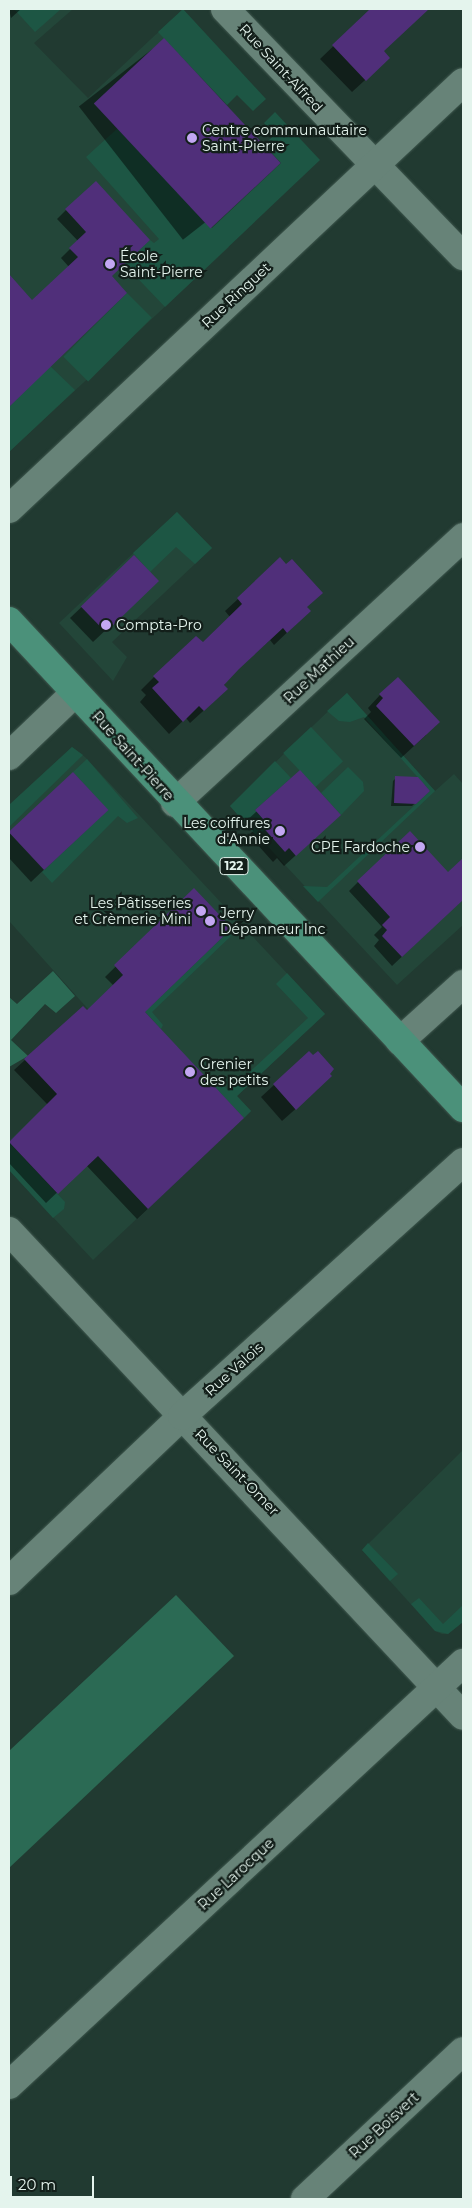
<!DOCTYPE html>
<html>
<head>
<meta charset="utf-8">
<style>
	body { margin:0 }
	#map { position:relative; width:472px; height:2208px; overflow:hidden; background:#213a31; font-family:Montserrat,sans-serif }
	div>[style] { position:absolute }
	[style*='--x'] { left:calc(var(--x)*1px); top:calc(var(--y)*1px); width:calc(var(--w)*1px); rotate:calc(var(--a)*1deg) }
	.built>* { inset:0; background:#234639 }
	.green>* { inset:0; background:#1d5644; transform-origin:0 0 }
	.forest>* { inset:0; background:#2b6a54 }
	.shadow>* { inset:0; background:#0007; transform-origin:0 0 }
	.building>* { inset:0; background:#502f7a; transform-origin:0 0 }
	.roads { filter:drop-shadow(0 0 1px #40584f) drop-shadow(0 0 1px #40584f) }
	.minor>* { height:28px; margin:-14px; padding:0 14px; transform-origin:14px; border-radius:14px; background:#678378 }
	.primary>* { height:28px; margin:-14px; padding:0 14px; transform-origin:14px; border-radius:14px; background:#4b917a }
	.dots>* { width:14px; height:14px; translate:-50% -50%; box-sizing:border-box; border:2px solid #131f1a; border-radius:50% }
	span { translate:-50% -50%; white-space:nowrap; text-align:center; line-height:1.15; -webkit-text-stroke:4.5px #131f1a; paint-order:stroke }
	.shield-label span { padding:1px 4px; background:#131f1a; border:1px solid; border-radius:4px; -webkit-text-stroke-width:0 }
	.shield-label { font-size:12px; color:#e4f4ed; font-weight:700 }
	.street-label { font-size:14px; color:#e4f4ed }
	.poi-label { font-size:14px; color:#e4f4ed }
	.left { translate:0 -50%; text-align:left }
	.right { translate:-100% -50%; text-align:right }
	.frame { position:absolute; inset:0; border:10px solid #e4f4ed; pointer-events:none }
	.scale { position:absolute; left:10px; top:2176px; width:84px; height:22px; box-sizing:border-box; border:2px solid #e4f4ed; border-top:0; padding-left:6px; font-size:15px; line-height:18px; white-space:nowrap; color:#e4f4ed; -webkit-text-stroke:4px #131f1a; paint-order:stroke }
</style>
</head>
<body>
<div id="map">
	<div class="built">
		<i style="clip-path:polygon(9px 9px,73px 9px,34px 43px,88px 98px,183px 9px,199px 76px,185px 60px,116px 125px,229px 247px,9px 452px)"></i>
		<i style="clip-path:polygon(177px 512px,212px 548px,112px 642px,127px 657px,113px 681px,59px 623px)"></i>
		<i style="clip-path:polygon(347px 693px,435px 791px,454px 774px,463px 784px,463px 925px,397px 985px,230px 806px)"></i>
		<i style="clip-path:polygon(72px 747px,85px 757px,325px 1014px,237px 1096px,251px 1111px,93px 1260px,9px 1170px,9px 1141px,115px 1039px,9px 921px,9px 805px)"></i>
		<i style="clip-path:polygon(463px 1450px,463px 1622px,448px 1634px,442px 1634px,435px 1631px,362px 1550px)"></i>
	</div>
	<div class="green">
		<i style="clip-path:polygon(14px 9px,61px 9px,35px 32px)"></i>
		<i style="clip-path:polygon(183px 9px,266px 99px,253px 111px,237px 95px,227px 105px,158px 32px)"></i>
		<i style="clip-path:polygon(275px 112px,320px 160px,165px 307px,124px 264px,150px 240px,154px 243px,159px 239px,86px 157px,118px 128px,212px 228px,281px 163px,264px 145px,274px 135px,264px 123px)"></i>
		<i style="left:127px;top:293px;width:35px;height:90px;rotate:45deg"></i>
		<i style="clip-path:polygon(49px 365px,75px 390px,9px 452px,9px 407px)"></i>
		<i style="clip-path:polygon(177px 512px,212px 548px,195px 564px,176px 547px,150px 572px,133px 553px)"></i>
		<i style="clip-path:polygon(347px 693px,435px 791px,318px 902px,303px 886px,327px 887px,430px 791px,364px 717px,350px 722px,339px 721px,327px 711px)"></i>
		<i style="left:311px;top:727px;width:47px;height:38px;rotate:47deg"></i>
		<i style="clip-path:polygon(72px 747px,83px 755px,9px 827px,9px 805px)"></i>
		<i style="clip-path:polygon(87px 759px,138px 818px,127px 823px,118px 816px,52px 883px,42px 872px,108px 810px,73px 772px)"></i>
		<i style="clip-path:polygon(275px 761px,291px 778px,255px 810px,263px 819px,259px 823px,265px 829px,257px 837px,230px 806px)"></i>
		<i style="clip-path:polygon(348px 767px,363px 782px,364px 791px,341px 815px,321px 793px)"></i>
		<i style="clip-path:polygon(228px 932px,231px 936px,152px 1012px,163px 1025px,161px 1029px,135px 1001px,151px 1006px)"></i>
		<i style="clip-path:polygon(287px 973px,325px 1014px,237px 1096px,251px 1111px,244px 1118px,210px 1082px,215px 1077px,229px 1091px,308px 1018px,276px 984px)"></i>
		<i style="clip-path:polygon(9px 1142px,65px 1202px,64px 1209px,53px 1218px,9px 1170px)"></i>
		<i style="clip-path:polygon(368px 1543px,398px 1574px,390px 1581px,362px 1550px)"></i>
		<i style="clip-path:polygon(419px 1598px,443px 1624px,463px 1605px,463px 1622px,448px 1634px,435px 1631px,411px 1604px)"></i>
	</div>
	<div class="forest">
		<i style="clip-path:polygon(53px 971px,75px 996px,56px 1013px,45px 1004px,11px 1040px,28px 1056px,9px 1067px,9px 997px,17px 1004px)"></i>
		<i style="clip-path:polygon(176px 1595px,234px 1656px,9px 1868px,9px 1751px)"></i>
	</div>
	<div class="shadow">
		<i style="clip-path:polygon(9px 9px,21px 9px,11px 18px)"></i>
		<i style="clip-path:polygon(372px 9px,414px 9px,420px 15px,382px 51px,376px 70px,352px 92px,320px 59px)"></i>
		<i style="left:164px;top:40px;width:169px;height:108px;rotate:52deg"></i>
		<i style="clip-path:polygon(66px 210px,148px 240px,110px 277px,116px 302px,9px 405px,9px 294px,17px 286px,32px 301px,69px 267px,61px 258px,78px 241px,57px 219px)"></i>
		<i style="clip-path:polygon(134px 557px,146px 592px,93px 642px,70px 618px)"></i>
		<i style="clip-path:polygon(238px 599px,306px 608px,296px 624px,274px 645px,270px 640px,230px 676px,213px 702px,190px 723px,186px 718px,169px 734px,140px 702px,146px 695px,141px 690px,154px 677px,203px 644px,230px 617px,225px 611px)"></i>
		<i style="clip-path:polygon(380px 695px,426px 735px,401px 758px,364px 719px,371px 712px,368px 708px)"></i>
		<i style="clip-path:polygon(300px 772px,328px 826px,284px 866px,277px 858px,273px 862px,249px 835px,253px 831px,245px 822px)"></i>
		<i style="clip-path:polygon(73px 774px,95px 821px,31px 882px,9px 858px,9px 835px)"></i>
		<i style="clip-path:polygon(396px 778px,428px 791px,412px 806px,391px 806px,393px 781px)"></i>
		<i style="clip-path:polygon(463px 860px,463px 899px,392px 966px,374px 946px,379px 940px,374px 935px,382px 927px,349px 891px,358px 882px,448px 874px)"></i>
		<i style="clip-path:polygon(194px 890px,144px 1012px,232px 1129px,137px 1219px,86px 1165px,46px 1203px,9px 1163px,9px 1142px,48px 1105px,14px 1070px,83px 1007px,87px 1012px,114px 986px,105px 977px)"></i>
		<i style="clip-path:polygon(274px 1085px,318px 1089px,282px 1121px,261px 1097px)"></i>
	</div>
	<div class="building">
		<i style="clip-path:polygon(370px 9px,429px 9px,384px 51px,390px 58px,366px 81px,332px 45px)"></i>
		<i style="left:164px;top:38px;width:171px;height:96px;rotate:47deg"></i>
		<i style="clip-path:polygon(96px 181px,150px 240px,112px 276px,127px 293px,9px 407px,9px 274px,32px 300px,78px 257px,69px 248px,86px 232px,65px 209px)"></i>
		<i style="left:134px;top:555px;width:36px;height:74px;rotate:46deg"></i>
		<i style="clip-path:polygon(280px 557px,286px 564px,292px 559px,323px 593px,307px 607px,311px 611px,287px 633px,283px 628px,239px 669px,224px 685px,228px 689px,204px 711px,199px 706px,183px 722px,152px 688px,159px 682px,153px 676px,196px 636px,203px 642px,242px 604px,237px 598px)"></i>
		<i style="clip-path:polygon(398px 677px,440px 722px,414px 746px,376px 706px,383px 698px,379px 694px)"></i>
		<i style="clip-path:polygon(300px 770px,341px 815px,296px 856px,289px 848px,285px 852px,259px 823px,263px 819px,255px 810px)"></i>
		<i style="left:73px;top:772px;width:52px;height:88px;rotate:47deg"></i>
		<i style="clip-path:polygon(395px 776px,418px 777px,430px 791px,416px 804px,394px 803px)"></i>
		<i style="clip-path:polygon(410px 831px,448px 872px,463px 858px,463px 900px,402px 957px,382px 936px,387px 930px,382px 925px,390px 917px,357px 881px)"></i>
		<i style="clip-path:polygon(194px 888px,232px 928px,145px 1012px,244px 1118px,148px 1209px,98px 1156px,58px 1194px,9px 1142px,57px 1094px,24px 1059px,83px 1006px,87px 1010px,123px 975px,114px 965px)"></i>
		<i style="clip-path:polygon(309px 1051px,313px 1055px,318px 1051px,334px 1069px,330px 1074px,332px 1076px,296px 1110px,273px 1084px)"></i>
	</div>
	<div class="roads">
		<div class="minor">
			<i style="--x:225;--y:9;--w:343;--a:46.1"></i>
			<i style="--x:9;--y:509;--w:623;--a:-43.24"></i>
			<i style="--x:9;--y:756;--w:91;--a:-43.7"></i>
			<i style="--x:175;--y:803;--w:392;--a:-42.7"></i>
			<i style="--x:400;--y:1041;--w:85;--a:-42.1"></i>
			<i style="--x:9;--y:1231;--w:664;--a:46.89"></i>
			<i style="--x:9;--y:1581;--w:239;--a:-43.6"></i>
			<i style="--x:182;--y:1416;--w:379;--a:-42.1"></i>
			<i style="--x:9;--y:2085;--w:620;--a:-42.91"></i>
			<i style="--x:305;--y:2199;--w:216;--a:-43.1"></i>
		</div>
		<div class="primary">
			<i style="--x:9;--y:621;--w:666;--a:47.01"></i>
		</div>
	</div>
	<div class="dots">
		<i style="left:192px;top:138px;background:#c3a7f2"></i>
		<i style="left:110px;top:264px;background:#c3a7f2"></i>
		<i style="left:106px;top:625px;background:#c3a7f2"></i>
		<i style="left:280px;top:831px;background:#c3a7f2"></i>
		<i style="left:420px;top:847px;background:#c3a7f2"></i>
		<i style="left:201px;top:911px;background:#c3a7f2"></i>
		<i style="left:210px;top:921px;background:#c3a7f2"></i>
		<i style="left:190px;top:1072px;background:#c3a7f2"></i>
	</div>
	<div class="shield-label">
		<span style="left:234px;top:866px">122</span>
	</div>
	<div class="street-label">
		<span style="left:281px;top:68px;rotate:47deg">Rue Saint-Alfred</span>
		<span style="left:236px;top:295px;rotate:-43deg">Rue Ringuet</span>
		<span style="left:319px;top:670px;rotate:-43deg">Rue Mathieu</span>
		<span style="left:133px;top:756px;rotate:48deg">Rue Saint-Pierre</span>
		<span style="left:234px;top:1369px;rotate:-42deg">Rue Valois</span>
		<span style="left:237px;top:1472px;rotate:46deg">Rue Saint-Omer</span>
		<span style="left:236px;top:1874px;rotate:-43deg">Rue Larocque</span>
		<span style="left:384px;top:2125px;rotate:-43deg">Rue Boisvert</span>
	</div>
	<div class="poi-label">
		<span class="left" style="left:202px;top:138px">Centre communautaire<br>Saint-Pierre</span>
		<span class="left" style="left:120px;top:264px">École<br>Saint-Pierre</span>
		<span class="left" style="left:116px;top:625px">Compta-Pro</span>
		<span class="right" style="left:270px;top:831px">Les coiffures<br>d'Annie</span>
		<span class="right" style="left:410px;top:847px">CPE Fardoche</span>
		<span class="right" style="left:191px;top:911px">Les Pâtisseries<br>et Crèmerie Mini</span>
		<span class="left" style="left:220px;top:921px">Jerry<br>Dépanneur Inc</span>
		<span class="left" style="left:200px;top:1072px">Grenier<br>des petits</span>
	</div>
	<div class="frame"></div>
	<div class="scale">20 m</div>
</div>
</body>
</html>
